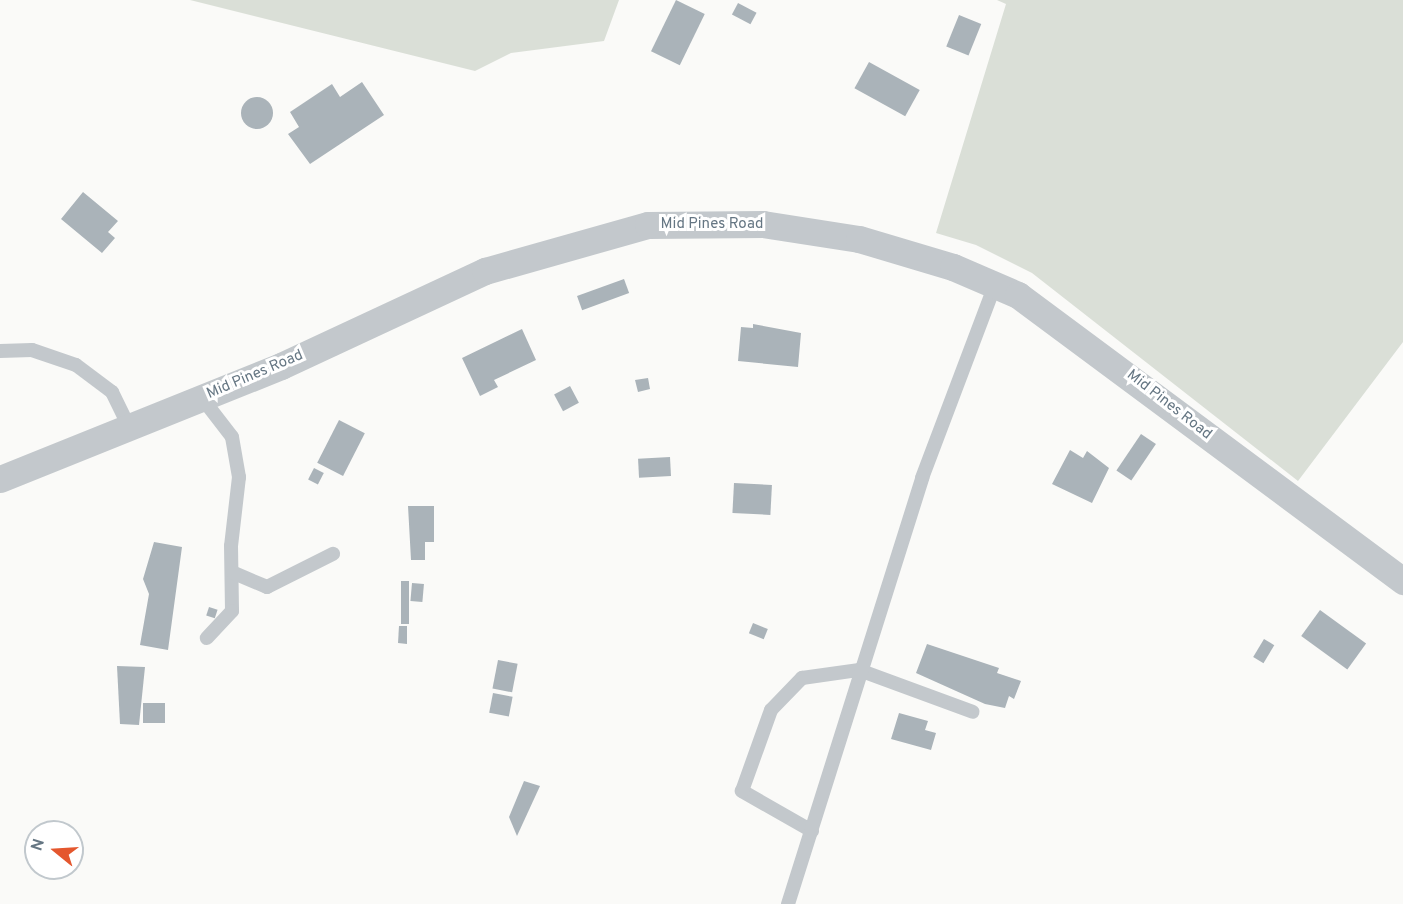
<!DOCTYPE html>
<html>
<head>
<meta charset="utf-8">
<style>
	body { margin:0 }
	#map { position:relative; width:1403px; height:904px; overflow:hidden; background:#fafaf8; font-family:Overpass,sans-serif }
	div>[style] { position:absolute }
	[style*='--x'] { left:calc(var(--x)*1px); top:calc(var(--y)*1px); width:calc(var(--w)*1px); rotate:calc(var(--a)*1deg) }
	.green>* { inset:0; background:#dadfd7 }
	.building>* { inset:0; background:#aab3b9; transform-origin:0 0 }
	.round { border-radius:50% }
	.service>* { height:14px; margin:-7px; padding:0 7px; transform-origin:7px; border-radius:7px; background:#c3c8cc }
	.minor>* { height:27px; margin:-13.5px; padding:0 13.5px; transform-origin:13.5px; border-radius:13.5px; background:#c3c8cc }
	span { translate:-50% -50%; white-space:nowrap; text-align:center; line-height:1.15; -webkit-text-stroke:6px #fff; paint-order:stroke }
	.street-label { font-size:15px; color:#657683 }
	.north { position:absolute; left:24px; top:820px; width:60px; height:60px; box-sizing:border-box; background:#fff; border:2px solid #c1c8cd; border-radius:50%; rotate:288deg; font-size:16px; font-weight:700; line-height:24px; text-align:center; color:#657683 }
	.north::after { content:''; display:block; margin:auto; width:21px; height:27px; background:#e4572e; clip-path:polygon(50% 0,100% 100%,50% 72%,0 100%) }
</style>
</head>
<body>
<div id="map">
	<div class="green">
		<i style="clip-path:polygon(190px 0,619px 0,604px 41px,511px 53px,475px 71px)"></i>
		<i style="clip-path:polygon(997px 0,1403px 0,1403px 342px,1298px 481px,1032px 273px,976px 245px,936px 233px,1006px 4px)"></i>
	</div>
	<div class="building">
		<i style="left:676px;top:0;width:32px;height:57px;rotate:26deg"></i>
		<i style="left:738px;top:3px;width:21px;height:13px;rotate:28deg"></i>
		<i style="left:959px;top:15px;width:24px;height:34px;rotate:22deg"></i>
		<i style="left:869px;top:62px;width:58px;height:30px;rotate:29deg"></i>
		<i style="clip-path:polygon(362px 82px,384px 115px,310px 164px,288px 134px,299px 127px,290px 112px,332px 84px,340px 97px)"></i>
		<i class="round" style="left:241px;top:97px;width:32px;height:32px"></i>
		<i style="clip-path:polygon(83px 192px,118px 221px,108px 232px,115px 238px,102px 253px,61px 219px)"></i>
		<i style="left:624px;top:279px;width:15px;height:50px;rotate:70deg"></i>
		<i style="clip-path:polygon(753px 324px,801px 333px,798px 367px,738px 361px,741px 327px,753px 328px)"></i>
		<i style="clip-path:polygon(522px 329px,536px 360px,494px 380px,498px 387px,480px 396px,462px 358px)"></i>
		<i style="clip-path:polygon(648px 378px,650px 389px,638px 392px,635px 380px)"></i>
		<i style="left:570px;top:386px;width:19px;height:18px;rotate:62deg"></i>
		<i style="left:339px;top:420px;width:29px;height:48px;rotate:27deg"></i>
		<i style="left:1141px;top:434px;width:18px;height:44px;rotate:34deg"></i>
		<i style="clip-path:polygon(1070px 450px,1083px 458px,1087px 451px,1109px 468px,1092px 503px,1052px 484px)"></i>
		<i style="left:670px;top:457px;width:19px;height:32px;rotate:87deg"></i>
		<i style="left:314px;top:468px;width:11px;height:13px;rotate:27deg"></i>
		<i style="left:734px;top:483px;width:38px;height:30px;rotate:3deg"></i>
		<i style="clip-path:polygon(408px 506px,434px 506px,434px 542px,425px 542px,425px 560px,411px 560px)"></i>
		<i style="clip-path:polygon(154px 542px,182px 547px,168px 650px,140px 645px,149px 594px,143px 579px)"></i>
		<i style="left:401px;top:581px;width:8px;height:43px"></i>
		<i style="left:412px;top:583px;width:12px;height:18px;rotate:5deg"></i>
		<i style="left:209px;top:607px;width:9px;height:9px;rotate:18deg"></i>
		<i style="left:1320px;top:610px;width:57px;height:32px;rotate:36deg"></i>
		<i style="left:753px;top:623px;width:16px;height:11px;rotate:22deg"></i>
		<i style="clip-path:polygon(399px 626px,407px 626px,407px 644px,398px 643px)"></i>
		<i style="left:1264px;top:639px;width:12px;height:21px;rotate:31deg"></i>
		<i style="clip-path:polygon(927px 644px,999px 668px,997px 673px,1021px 681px,1014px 699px,1009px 696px,1005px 708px,985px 704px,916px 673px)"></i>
		<i style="left:498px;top:660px;width:20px;height:29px;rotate:11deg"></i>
		<i style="clip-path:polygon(117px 666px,145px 667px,139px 725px,120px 724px)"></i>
		<i style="left:493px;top:693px;width:20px;height:20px;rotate:11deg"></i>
		<i style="left:143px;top:703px;width:22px;height:20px"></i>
		<i style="clip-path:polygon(899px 713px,928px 721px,925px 730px,936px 733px,931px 750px,891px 739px)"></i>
		<i style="clip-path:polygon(524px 781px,540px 786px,517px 836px,509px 817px)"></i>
	</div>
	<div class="service">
		<i style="--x:0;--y:351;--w:32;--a:-2"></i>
		<i style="--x:32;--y:350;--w:46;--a:18.8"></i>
		<i style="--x:76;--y:365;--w:45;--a:36.9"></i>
		<i style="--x:112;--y:392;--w:39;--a:64"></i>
		<i style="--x:202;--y:398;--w:49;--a:52.4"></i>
		<i style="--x:232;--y:437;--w:41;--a:80.1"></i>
		<i style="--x:239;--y:477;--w:69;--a:96.6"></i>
		<i style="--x:231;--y:546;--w:65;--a:89.1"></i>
		<i style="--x:232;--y:611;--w:37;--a:133"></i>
		<i style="--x:234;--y:573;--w:36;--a:23"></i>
		<i style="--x:267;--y:587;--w:74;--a:-26.6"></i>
		<i style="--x:812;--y:831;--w:81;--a:-150.3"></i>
		<i style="--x:742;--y:791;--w:86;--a:-70.3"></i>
		<i style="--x:771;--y:710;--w:45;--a:-45.9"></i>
		<i style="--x:802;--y:678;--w:58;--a:-8"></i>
		<i style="--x:859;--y:670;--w:121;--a:20.2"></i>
		<i style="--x:788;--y:904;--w:447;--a:-72.5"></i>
		<i style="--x:922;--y:478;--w:206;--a:-69.3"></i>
	</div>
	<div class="minor">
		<i style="--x:0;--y:479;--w:303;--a:-21.9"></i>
		<i style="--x:281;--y:366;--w:225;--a:-25"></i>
		<i style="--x:485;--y:271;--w:169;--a:-15.8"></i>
		<i style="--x:648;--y:225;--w:115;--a:-0.5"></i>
		<i style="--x:763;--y:224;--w:97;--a:8.9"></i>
		<i style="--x:859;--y:239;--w:98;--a:16.6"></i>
		<i style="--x:953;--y:267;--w:71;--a:23.3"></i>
		<i style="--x:1018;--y:295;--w:480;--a:36.6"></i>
	</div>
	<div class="street-label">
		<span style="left:712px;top:225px">Mid Pines Road</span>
		<span style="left:255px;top:375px;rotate:-23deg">Mid Pines Road</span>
		<span style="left:1169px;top:405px;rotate:38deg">Mid Pines Road</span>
	</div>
	<div class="north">N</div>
</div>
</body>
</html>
